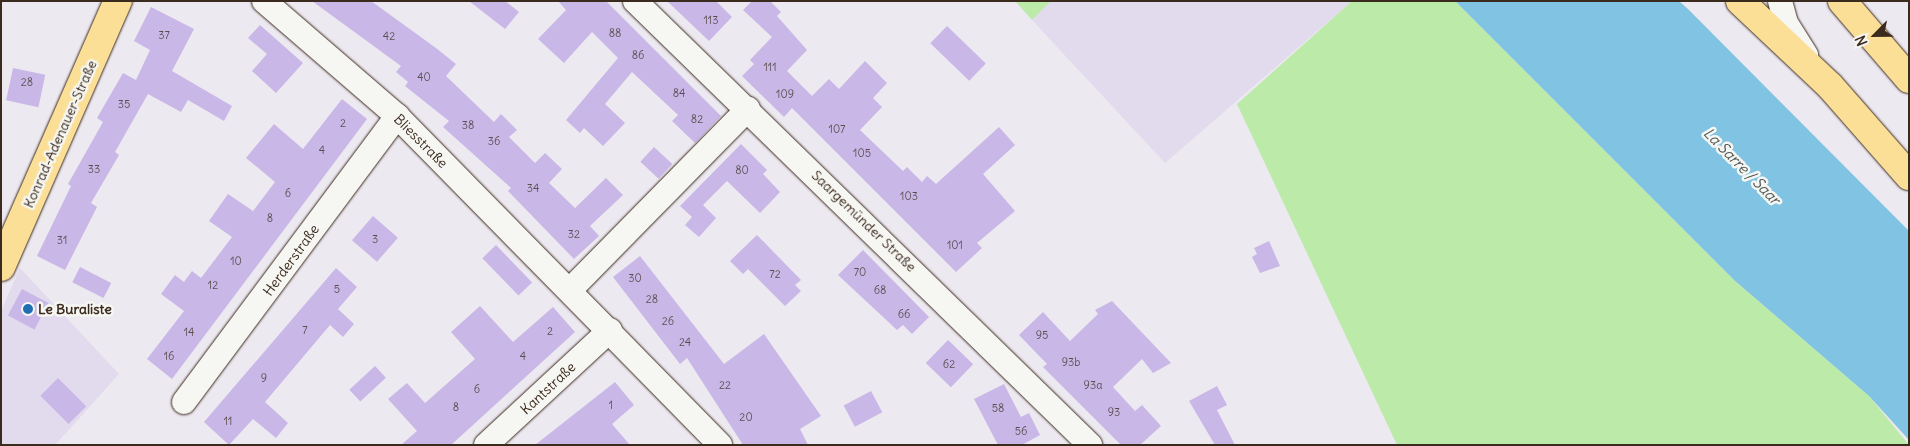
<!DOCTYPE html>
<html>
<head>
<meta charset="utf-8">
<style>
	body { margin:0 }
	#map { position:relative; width:1910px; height:446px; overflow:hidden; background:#ede9f0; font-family:Delius,sans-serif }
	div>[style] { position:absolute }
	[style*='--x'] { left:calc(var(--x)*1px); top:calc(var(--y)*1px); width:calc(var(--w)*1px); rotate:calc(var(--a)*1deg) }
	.built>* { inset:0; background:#e2daed }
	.green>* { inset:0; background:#bbeaa9 }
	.water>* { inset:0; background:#81c3e2 }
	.building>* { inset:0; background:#c9b7e7; transform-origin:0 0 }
	.roads { filter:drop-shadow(0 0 1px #3b2a1e) drop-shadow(0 0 1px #3b2a1e) }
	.street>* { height:24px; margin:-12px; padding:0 12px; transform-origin:12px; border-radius:12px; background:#f6f6f2 }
	.primary>* { height:28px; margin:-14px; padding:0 14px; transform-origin:14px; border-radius:14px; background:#fbdf96 }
	.dots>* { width:14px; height:14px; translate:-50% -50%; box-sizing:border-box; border:2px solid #f6f6f2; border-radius:50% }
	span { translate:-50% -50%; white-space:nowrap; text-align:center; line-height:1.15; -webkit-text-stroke:5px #f6f6f2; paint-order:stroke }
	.number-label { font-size:11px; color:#5e4d50 }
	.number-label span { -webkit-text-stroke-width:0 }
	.street-label { font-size:14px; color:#3b2a1e }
	.poi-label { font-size:14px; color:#3b2a1e; font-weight:700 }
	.left { translate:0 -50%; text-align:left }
	.water-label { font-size:15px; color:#505859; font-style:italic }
	.frame { position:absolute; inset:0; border:2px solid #3b2a1e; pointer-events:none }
	.north { position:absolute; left:1850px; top:10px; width:50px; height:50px; -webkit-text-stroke:4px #f6f6f2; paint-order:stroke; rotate:247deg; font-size:14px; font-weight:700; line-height:20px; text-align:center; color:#3b2a1e }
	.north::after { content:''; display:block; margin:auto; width:18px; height:22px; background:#3b2a1e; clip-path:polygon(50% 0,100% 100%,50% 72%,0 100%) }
</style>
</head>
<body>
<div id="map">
	<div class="built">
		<i style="clip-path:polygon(1051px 1px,1352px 1px,1165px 163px,1032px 20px)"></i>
		<i style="clip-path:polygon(20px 268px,119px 374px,55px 445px,1px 445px,1px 311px)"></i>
	</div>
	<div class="green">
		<i style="clip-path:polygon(1015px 1px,1051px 1px,1032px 20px)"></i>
		<i style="clip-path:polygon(1352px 1px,1455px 1px,1734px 280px,1869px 396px,1909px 445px,1397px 445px,1237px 104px)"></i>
	</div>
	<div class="water">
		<i style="clip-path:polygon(1455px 1px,1679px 1px,1689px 10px,1909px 231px,1909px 440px,1869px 396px,1734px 280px)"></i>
	</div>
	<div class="building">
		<i style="clip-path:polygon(312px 1px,371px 1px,436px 48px,456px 64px,446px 76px,494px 122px,501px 114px,517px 130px,509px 137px,535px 163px,545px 153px,562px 169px,549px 183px,575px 208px,606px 178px,623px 195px,590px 226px,599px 236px,574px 259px,508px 191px,511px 188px,443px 127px,449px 121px,405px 86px,408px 82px,396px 72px,401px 66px)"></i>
		<i style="clip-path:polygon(469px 1px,505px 1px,519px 12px,505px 29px)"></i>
		<i style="clip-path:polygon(558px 1px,606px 1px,721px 116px,695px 143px,672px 121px,678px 115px,632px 72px,605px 104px,625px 123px,603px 146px,584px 128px,580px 133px,566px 120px,618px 58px,592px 32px,564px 63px,538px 39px,566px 10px)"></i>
		<i style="clip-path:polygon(667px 1px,716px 1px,732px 17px,709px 41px)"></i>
		<i style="clip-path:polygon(752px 1px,770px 1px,781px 12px,777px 16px,807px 50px,787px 71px,812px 96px,829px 79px,839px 89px,865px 61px,887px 83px,873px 98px,882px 107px,860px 130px,903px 171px,907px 167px,922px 182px,927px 176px,936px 184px,999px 127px,1015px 145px,983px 174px,1015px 211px,977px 243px,982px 248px,956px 272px,792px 108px,784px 117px,742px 76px,754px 64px,750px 60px,772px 37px,743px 10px)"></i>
		<i style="clip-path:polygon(151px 7px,194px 29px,172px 71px,232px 106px,224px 121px,188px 100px,181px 112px,148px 94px,115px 152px,119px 155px,91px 203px,97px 207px,65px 270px,37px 256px,71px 186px,68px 184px,103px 122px,97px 118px,123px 73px,136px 80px,150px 50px,134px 41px)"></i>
		<i style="clip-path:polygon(260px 25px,303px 63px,276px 93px,252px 71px,267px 54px,248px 38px)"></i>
		<i style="left:947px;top:26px;width:54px;height:24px;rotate:44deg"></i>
		<i style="left:13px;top:68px;width:33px;height:33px;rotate:12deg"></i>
		<i style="clip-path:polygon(342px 99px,367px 119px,172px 379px,147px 359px,184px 311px,161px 294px,175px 275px,184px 282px,192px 271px,201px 278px,232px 237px,209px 221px,228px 194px,253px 211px,275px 182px,246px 158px,274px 124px,303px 149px)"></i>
		<i style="clip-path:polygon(741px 144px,767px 170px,763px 174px,780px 192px,760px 213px,727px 181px,703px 205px,716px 218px,699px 237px,685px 225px,692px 217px,680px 206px)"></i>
		<i style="left:654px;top:147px;width:25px;height:20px;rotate:43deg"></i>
		<i style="left:373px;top:216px;width:33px;height:32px;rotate:41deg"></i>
		<i style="clip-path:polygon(757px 235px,801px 280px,795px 285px,801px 291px,785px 306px,748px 269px,743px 274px,730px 261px)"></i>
		<i style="clip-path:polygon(1269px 241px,1280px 266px,1260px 273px,1252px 257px,1257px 254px,1254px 248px)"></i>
		<i style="left:496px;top:245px;width:52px;height:19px;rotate:46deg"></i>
		<i style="clip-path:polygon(863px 250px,929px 317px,912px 334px,903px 325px,897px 330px,838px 275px)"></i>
		<i style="clip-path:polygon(640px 256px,724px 364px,764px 334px,821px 416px,800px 429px,808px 445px,743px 445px,687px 358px,680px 364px,613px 277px)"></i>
		<i style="left:80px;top:267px;width:35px;height:17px;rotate:27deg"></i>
		<i style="clip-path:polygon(336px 268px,357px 287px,338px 309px,354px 324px,343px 337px,330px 325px,265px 402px,288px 423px,276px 438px,253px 419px,229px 445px,204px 422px)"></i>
		<i style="left:22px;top:289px;width:30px;height:30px;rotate:28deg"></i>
		<i style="clip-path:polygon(1112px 301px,1171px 363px,1153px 373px,1142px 359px,1113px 387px,1135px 411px,1142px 405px,1161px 426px,1140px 445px,1121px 445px,1043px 367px,1047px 364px,1019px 335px,1043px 312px,1070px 341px,1098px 314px,1095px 310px)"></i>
		<i style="clip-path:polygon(480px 306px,513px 342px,553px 307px,575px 332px,451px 445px,401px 445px,417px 431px,388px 399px,407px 383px,425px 403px,475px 359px,451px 332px)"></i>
		<i style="left:948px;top:340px;width:35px;height:32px;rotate:44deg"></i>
		<i style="left:375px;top:366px;width:16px;height:35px;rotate:47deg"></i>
		<i style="left:58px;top:378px;width:40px;height:25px;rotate:45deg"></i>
		<i style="clip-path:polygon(615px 382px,634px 405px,612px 424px,630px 445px,535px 445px)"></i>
		<i style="clip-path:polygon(1004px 384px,1021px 417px,1029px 413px,1040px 435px,1022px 445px,998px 445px,974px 399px)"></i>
		<i style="clip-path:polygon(1217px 386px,1227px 405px,1217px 410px,1235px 445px,1215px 445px,1189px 401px)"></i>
		<i style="left:871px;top:391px;width:24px;height:31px;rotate:62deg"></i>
	</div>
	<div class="roads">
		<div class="street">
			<i style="--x:264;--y:1;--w:176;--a:40.8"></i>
			<i style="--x:397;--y:116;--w:461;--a:45.5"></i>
			<i style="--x:635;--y:1;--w:636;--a:44.3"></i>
			<i style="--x:1780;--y:1;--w:23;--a:75"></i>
			<i style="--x:1786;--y:23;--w:38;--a:58"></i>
			<i style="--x:570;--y:290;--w:254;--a:-45.5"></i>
			<i style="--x:184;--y:402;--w:357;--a:-53.3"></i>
			<i style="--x:486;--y:445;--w:169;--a:-42.8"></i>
		</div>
		<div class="primary">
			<i style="--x:1740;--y:1;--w:124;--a:43.4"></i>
			<i style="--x:1830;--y:86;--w:120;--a:48.7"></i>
			<i style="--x:1842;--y:1;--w:103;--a:49.3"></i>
			<i style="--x:1;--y:267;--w:291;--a:-66.3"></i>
		</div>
	</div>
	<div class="dots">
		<i style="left:28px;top:309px;background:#1f6fb2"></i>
	</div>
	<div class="number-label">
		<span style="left:711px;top:20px">113</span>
		<span style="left:615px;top:33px">88</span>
		<span style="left:164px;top:35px">37</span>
		<span style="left:389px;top:36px">42</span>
		<span style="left:638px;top:55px">86</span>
		<span style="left:770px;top:67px">111</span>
		<span style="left:424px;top:77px">40</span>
		<span style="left:27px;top:82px">28</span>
		<span style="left:679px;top:93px">84</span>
		<span style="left:785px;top:94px">109</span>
		<span style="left:124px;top:104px">35</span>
		<span style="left:697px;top:119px">82</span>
		<span style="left:343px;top:123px">2</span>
		<span style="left:468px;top:125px">38</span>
		<span style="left:837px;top:129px">107</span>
		<span style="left:494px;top:141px">36</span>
		<span style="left:322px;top:150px">4</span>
		<span style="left:862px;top:153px">105</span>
		<span style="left:94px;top:169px">33</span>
		<span style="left:742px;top:170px">80</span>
		<span style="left:533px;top:188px">34</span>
		<span style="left:288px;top:193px">6</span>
		<span style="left:909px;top:196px">103</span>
		<span style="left:270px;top:218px">8</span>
		<span style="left:574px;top:234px">32</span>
		<span style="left:375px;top:239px">3</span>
		<span style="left:62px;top:240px">31</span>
		<span style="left:955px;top:245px">101</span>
		<span style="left:236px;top:261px">10</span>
		<span style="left:860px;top:272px">70</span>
		<span style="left:775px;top:274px">72</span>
		<span style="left:635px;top:278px">30</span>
		<span style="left:213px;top:285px">12</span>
		<span style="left:337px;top:289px">5</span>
		<span style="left:880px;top:290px">68</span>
		<span style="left:652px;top:299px">28</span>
		<span style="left:904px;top:314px">66</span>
		<span style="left:668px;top:321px">26</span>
		<span style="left:305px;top:330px">7</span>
		<span style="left:550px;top:331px">2</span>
		<span style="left:189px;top:332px">14</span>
		<span style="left:1042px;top:335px">95</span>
		<span style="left:685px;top:342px">24</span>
		<span style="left:169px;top:356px">16</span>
		<span style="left:523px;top:356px">4</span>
		<span style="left:1071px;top:362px">93b</span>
		<span style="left:949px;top:364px">62</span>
		<span style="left:264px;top:378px">9</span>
		<span style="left:725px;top:385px">22</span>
		<span style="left:1093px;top:385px">93a</span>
		<span style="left:477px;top:389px">6</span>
		<span style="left:611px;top:405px">1</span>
		<span style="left:456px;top:407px">8</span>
		<span style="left:998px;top:408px">58</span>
		<span style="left:1114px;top:412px">93</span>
		<span style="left:746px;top:417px">20</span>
		<span style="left:228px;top:421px">11</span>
		<span style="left:1021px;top:431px">56</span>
	</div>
	<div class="street-label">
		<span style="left:60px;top:134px;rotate:-66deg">Konrad-Adenauer-Straße</span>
		<span style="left:421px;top:141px;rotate:45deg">Bliesstraße</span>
		<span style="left:864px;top:221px;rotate:44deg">Saargemünder Straße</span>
		<span style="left:291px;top:260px;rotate:-54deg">Herderstraße</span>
		<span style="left:548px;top:388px;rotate:-43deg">Kantstraße</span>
	</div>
	<div class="poi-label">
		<span class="left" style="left:38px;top:309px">Le Buraliste</span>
	</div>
	<div class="water-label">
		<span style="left:1742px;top:166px;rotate:45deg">La Sarre / Saar</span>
	</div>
	<div class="frame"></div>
	<div class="north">N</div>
</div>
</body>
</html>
